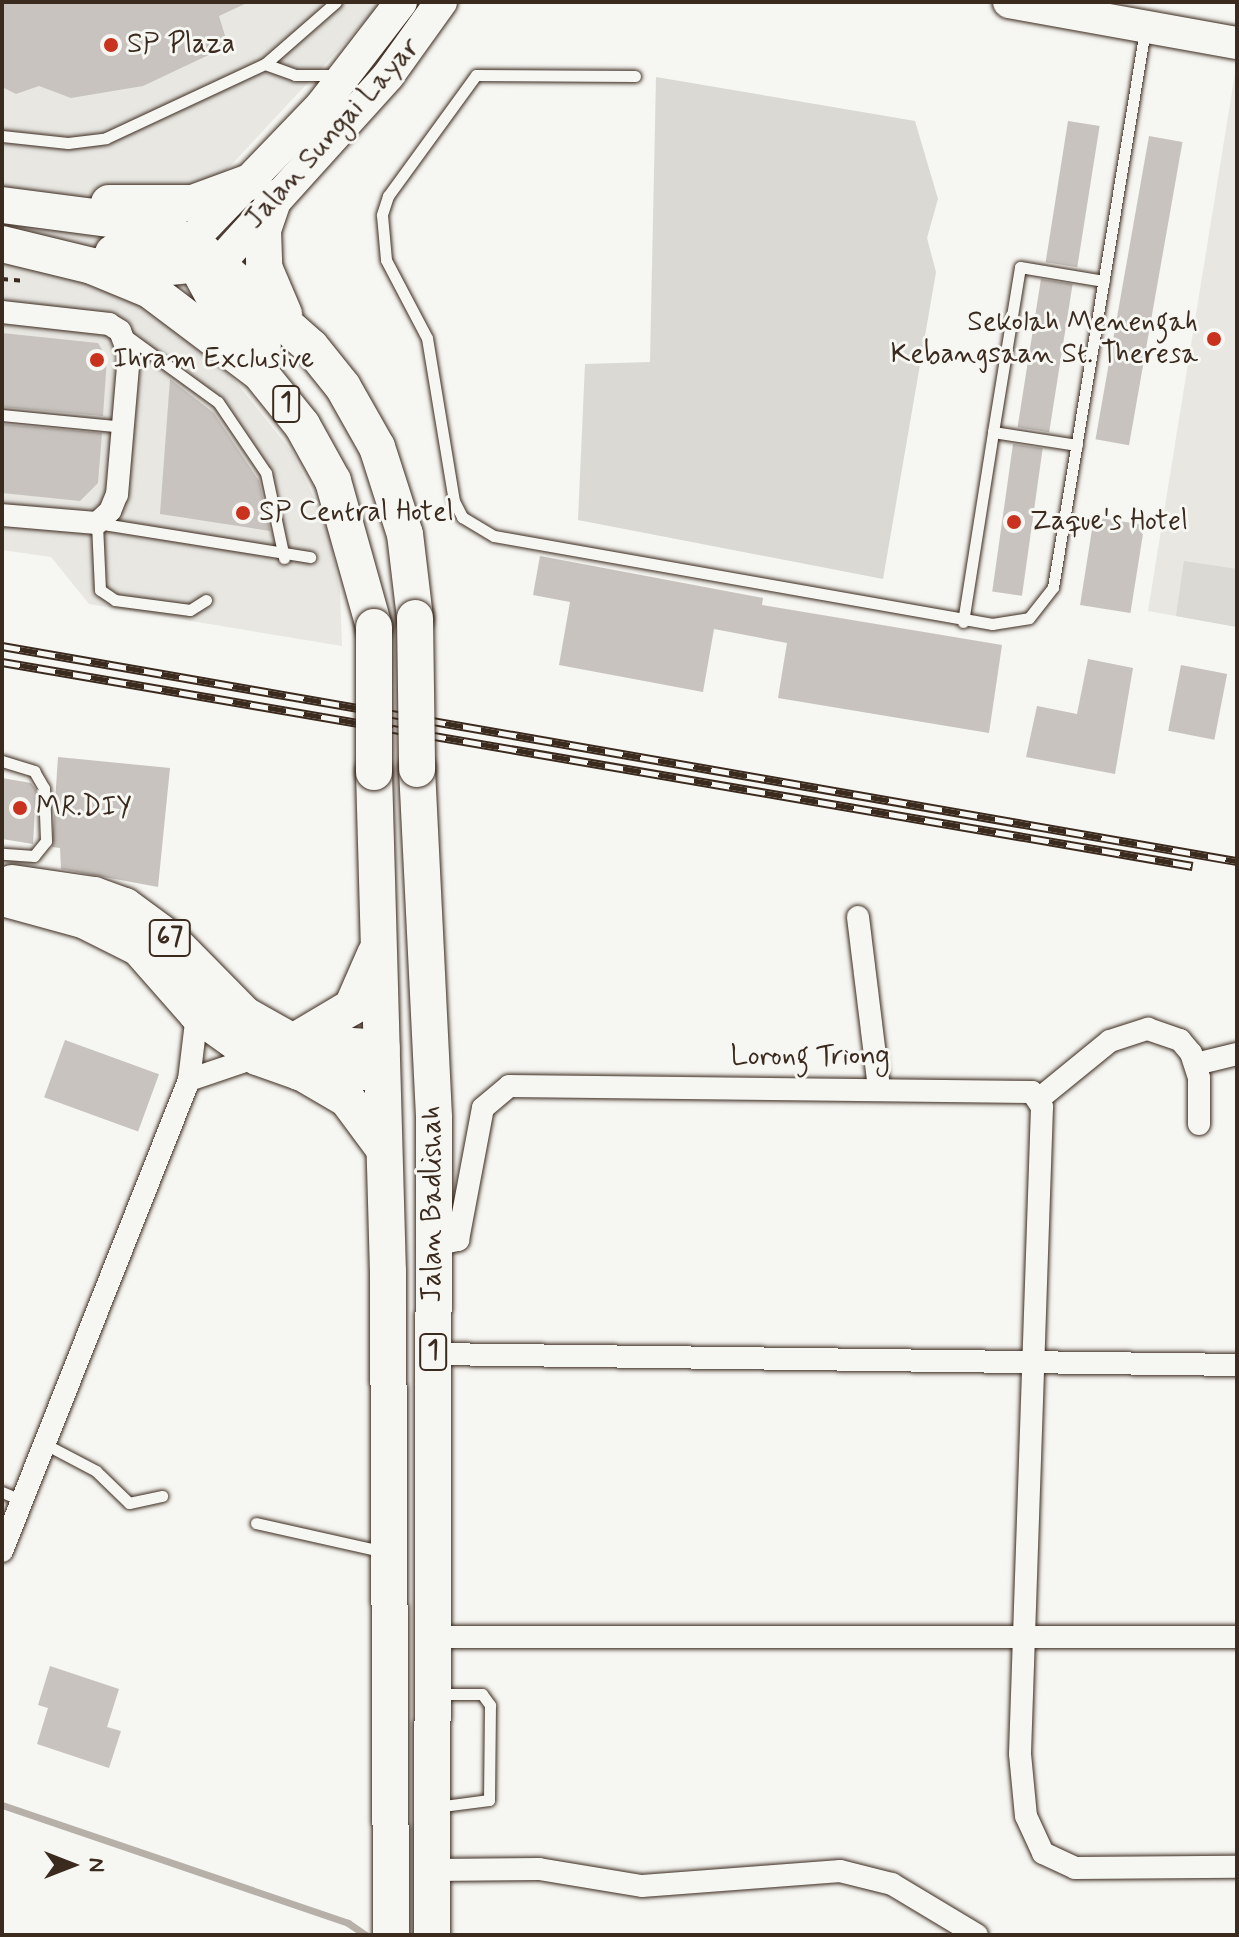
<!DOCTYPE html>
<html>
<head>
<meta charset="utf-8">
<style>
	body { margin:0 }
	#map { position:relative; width:1239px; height:1937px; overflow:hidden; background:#f6f6f2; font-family:Mynerve,sans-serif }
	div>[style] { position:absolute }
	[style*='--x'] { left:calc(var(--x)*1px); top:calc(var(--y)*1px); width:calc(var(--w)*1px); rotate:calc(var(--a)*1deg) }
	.built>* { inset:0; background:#e8e7e2 }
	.green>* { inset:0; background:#dad9d3 }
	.stream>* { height:7px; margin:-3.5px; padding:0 3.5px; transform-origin:3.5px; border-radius:3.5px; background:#b6b0a9 }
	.building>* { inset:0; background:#c8c3be; transform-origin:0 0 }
	.path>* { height:4px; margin-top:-2px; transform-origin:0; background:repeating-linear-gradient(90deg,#3b2a1e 0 6px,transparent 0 12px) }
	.roads { filter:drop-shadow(0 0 2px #3b2a1e) drop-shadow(0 0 2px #3b2a1e) }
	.lane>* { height:11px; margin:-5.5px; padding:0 5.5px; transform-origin:5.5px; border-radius:5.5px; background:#f6f6f2 }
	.street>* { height:22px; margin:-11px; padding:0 11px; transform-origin:11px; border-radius:11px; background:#f6f6f2 }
	.secondary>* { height:32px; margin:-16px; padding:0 16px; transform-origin:16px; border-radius:16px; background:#f6f6f2 }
	.primary>* { height:36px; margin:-18px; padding:0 18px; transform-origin:18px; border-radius:18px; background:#f6f6f2 }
	.rail>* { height:9px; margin-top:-4.5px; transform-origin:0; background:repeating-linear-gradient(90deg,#f6f6f2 0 18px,#3b2a1e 0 36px); box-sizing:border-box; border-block:2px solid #3b2a1e }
	.bridges { filter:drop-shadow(0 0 2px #3b2a1e) drop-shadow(0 0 2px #3b2a1e) }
	.primary-bridge>* { height:36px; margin:-18px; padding:0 18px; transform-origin:18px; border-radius:18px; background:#f6f6f2 }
	.dots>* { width:22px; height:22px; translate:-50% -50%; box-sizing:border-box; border:4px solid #f6f6f2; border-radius:50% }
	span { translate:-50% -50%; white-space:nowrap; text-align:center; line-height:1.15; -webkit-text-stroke:6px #f6f6f2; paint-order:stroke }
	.shield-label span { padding:2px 6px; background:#f6f6f2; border:2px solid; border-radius:6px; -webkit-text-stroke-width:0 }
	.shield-label { font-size:26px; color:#3b2a1e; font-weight:700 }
	.poi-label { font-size:28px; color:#3b2a1e }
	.left { translate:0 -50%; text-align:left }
	.right { translate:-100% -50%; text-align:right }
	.street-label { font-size:28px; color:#3b2a1e }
	.frame { position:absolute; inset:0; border:4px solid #3b2a1e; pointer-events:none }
	.north { position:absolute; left:32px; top:1825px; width:80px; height:80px; -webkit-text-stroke:6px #f6f6f2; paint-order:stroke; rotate:90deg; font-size:22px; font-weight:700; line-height:32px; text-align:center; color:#3b2a1e }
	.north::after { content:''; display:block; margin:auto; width:28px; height:36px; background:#3b2a1e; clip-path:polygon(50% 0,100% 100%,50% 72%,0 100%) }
</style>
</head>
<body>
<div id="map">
	<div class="built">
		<i style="clip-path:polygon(2px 2px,383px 2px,221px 176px,140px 303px,232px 377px,292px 452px,327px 524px,340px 591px,342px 646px,89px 604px,51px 557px,2px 550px)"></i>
		<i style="clip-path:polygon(1236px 67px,1237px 67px,1237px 627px,1148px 611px)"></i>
	</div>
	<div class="green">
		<i style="clip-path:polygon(656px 77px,915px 121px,938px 199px,927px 238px,936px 272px,883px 579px,578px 520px,585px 364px,650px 362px)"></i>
		<i style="clip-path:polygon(1184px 561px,1237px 569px,1237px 627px,1176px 616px)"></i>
	</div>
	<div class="stream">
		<i style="--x:2;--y:1805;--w:366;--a:18.8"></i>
		<i style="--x:348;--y:1923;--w:22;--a:34"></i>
	</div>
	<div class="building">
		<i style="clip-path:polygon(2px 2px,249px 2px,219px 16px,226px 39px,215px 52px,143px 86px,71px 98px,39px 86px,16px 94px,2px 87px)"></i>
		<i style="left:1068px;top:121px;width:32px;height:143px;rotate:9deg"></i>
		<i style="left:1149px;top:136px;width:34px;height:308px;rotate:10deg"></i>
		<i style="left:1041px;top:279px;width:32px;height:150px;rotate:9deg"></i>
		<i style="clip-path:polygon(2px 333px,98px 343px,107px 358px,103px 416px,2px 407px)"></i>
		<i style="clip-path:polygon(170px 379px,214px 413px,259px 481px,270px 531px,160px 514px)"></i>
		<i style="clip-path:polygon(2px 424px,102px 433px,98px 483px,80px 501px,2px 493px)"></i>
		<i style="left:1013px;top:444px;width:30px;height:149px;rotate:8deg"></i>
		<i style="left:1094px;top:517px;width:51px;height:89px;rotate:9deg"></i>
		<i style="clip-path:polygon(540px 556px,763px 598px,762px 605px,1002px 645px,989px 733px,778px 698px,787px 643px,714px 629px,703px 692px,559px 665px,570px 602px,533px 595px)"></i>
		<i style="clip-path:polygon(1088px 659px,1133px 668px,1115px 774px,1026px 757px,1037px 706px,1077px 714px)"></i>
		<i style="left:1181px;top:665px;width:47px;height:67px;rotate:11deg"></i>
		<i style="clip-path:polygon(58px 757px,170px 768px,158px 887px,61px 869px,60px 848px,52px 847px)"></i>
		<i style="clip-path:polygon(2px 778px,31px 783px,36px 790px,33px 844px,2px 839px)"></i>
		<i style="left:65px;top:1040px;width:100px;height:61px;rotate:20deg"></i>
		<i style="clip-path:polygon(50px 1666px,119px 1689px,107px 1727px,121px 1731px,109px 1768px,37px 1744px,48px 1708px,38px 1705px)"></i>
	</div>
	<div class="path">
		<i style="--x:2;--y:279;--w:23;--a:5"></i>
	</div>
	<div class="roads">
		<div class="lane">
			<i style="--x:265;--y:64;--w:32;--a:20"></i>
			<i style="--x:295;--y:75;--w:43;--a:0"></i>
			<i style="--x:635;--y:76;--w:159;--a:-179.6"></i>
			<i style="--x:476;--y:75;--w:150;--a:126"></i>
			<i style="--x:388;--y:196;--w:20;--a:108"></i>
			<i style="--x:382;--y:215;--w:45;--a:84.9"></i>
			<i style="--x:386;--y:260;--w:88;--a:62.3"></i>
			<i style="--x:427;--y:338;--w:165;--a:80.6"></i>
			<i style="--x:454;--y:501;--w:18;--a:63"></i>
			<i style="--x:462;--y:517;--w:37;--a:31"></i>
			<i style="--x:494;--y:536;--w:506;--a:10.02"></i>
			<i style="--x:992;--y:624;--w:37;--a:-9"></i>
			<i style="--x:1029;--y:618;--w:39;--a:-52"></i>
			<i style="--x:1053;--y:587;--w:565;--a:-80.62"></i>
			<i style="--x:2;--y:136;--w:66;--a:6.1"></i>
			<i style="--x:68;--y:143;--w:38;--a:-7"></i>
			<i style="--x:106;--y:138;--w:175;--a:-25"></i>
			<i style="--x:265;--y:64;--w:94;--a:-41.1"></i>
			<i style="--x:127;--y:336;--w:112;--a:36"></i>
			<i style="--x:218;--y:402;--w:86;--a:55.9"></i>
			<i style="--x:266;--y:473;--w:87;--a:78"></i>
			<i style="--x:2;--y:415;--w:123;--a:5.6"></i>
			<i style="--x:1077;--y:445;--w:85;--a:-171.2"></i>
			<i style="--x:993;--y:432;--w:167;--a:-80.7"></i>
			<i style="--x:1020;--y:267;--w:85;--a:9.5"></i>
			<i style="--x:206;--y:600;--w:19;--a:148"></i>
			<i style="--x:190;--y:610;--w:76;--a:-172.4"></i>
			<i style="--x:115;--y:600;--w:18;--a:-146"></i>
			<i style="--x:100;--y:590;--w:67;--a:-92.6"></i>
			<i style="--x:97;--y:523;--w:216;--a:9.1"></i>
			<i style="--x:963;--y:622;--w:192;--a:-81"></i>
			<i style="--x:2;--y:761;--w:34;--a:17"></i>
			<i style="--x:34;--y:771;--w:20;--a:60"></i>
			<i style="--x:44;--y:788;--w:53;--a:87.8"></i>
			<i style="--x:46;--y:841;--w:19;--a:129"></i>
			<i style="--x:34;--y:856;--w:32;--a:-176"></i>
			<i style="--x:43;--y:1443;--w:60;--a:27.8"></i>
			<i style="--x:96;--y:1471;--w:46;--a:44.1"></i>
			<i style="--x:129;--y:1503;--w:34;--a:-12"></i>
			<i style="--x:2;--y:1492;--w:21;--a:23"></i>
			<i style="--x:256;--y:1523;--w:132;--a:12.7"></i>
			<i style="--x:436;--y:1694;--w:46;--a:0"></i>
			<i style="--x:482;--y:1694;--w:14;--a:54"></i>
			<i style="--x:490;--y:1705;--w:95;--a:90.6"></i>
			<i style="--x:489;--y:1800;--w:53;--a:172.5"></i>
		</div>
		<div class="street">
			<i style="--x:2;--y:312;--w:108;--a:6.4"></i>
			<i style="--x:109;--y:324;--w:13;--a:32"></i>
			<i style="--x:120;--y:331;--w:26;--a:69"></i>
			<i style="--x:129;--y:355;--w:140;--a:94.9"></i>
			<i style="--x:117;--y:494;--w:18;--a:112"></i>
			<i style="--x:110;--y:511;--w:18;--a:137"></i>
			<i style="--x:97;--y:523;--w:95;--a:-175.2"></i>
			<i style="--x:858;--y:917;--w:171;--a:83"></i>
			<i style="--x:1196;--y:1064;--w:42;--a:-13.7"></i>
			<i style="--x:189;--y:1080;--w:72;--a:-18.7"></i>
			<i style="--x:1040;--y:1098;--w:90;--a:-39.2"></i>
			<i style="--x:1110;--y:1041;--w:40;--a:-18"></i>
			<i style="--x:1148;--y:1029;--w:34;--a:19"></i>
			<i style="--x:1180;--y:1040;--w:17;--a:50"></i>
			<i style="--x:1191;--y:1053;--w:26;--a:72"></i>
			<i style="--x:1199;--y:1078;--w:46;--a:90"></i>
			<i style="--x:434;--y:1245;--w:25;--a:-12"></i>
			<i style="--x:458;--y:1240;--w:134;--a:-79.3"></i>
			<i style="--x:483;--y:1108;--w:34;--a:-40"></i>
			<i style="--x:509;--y:1086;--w:523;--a:0.66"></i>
			<i style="--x:1032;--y:1092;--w:18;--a:56"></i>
			<i style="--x:1042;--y:1107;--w:647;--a:91.95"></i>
			<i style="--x:1020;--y:1754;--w:62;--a:84.5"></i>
			<i style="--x:1026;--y:1816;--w:41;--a:65.3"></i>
			<i style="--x:1043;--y:1853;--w:35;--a:25"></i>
			<i style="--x:1075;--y:1868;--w:162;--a:-0.4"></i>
			<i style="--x:433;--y:1354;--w:804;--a:0.78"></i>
			<i style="--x:2;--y:1551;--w:507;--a:-68.35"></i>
			<i style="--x:189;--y:1080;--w:66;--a:-83.1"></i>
			<i style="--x:431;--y:1637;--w:806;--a:0"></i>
			<i style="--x:431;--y:1870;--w:108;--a:-0.5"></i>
			<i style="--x:539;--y:1869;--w:104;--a:9.4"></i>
			<i style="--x:642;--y:1886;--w:199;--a:-4.3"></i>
			<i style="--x:840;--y:1871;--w:54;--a:14"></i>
			<i style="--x:892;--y:1884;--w:99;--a:31"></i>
		</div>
		<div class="secondary">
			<i style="--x:1009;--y:2;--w:232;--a:10.2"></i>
			<i style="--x:191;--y:241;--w:187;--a:-46.1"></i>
			<i style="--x:321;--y:106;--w:131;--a:-52.4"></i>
			<i style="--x:220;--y:262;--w:251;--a:-47.9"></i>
			<i style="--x:388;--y:76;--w:91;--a:-54.4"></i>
		</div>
		<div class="primary">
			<i style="--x:274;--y:198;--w:34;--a:109"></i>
			<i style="--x:263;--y:230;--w:37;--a:88"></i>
			<i style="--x:264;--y:267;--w:51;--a:66.9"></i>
			<i style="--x:109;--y:203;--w:84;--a:0"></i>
			<i style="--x:193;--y:203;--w:58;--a:-20.3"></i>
			<i style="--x:2;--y:205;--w:109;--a:7.4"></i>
			<i style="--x:110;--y:219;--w:84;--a:15.2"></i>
			<i style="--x:191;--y:241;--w:160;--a:41.5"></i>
			<i style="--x:311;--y:347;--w:51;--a:51.3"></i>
			<i style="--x:343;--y:387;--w:69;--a:60.5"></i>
			<i style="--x:377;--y:447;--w:91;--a:72.2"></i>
			<i style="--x:405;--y:534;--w:85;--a:83.2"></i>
			<i style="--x:191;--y:241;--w:14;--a:90"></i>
			<i style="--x:191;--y:255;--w:50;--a:61.4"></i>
			<i style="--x:215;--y:299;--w:67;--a:44.4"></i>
			<i style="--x:2;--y:244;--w:93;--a:13.7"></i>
			<i style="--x:92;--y:266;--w:63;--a:22.5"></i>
			<i style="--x:150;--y:290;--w:138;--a:37"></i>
			<i style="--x:260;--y:373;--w:67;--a:51.1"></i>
			<i style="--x:302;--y:425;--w:64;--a:61"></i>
			<i style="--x:333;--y:481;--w:152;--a:74.3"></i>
			<i style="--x:113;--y:253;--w:49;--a:17.7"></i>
			<i style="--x:160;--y:268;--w:59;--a:-5.8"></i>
			<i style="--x:417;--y:769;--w:349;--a:87.2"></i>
			<i style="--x:434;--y:1118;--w:817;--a:90.14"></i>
			<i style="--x:374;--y:772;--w:500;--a:88.4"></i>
			<i style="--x:388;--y:1272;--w:663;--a:89.74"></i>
			<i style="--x:12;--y:883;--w:83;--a:8.3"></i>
			<i style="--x:94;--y:895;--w:33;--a:20"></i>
			<i style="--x:125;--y:906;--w:56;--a:36.3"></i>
			<i style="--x:170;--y:939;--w:107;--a:45.4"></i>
			<i style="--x:245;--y:1015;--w:55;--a:29.4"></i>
			<i style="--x:293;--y:1042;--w:89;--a:3.9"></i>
			<i style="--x:2;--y:898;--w:84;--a:15.2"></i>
			<i style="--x:83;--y:920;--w:63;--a:26.6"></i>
			<i style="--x:139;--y:948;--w:88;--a:48.7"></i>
			<i style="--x:197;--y:1014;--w:74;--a:35.6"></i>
			<i style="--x:257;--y:1057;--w:45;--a:19.7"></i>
			<i style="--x:299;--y:1072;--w:83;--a:0"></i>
			<i style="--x:293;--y:1042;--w:69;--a:-30.7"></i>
			<i style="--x:352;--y:1007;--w:58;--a:-66.5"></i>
			<i style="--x:304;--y:1074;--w:50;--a:30.2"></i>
			<i style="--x:347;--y:1099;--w:62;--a:53.5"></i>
		</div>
	</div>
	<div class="rail">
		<i style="--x:2;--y:646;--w:1254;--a:9.88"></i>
		<i style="--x:2;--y:662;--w:1208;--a:9.72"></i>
	</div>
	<div class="bridges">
		<div class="primary-bridge">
			<i style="--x:415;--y:618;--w:151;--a:89.2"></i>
			<i style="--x:374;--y:627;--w:145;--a:90"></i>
		</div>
	</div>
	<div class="dots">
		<i style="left:111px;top:45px;background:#c8321e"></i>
		<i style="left:1214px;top:339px;background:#c8321e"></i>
		<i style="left:97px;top:360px;background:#c8321e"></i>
		<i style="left:243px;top:513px;background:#c8321e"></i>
		<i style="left:1014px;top:522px;background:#c8321e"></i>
		<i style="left:20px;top:808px;background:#c8321e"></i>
	</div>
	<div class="shield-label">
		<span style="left:286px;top:404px">1</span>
		<span style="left:170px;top:938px">67</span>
		<span style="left:433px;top:1352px">1</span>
	</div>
	<div class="poi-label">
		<span class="left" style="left:127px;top:45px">SP Plaza</span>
		<span class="right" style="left:1198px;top:339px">Sekolah Menengah<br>Kebangsaan St. Theresa</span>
		<span class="left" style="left:113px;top:360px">Ihram Exclusive</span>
		<span class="left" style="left:259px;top:513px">SP Central Hotel</span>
		<span class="left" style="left:1030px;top:522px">Zaque's Hotel</span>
		<span class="left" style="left:36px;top:808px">MR.DIY</span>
	</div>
	<div class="street-label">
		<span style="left:333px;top:134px;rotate:-48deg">Jalan Sungai Layar</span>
		<span style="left:810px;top:1057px">Lorong Triong</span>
		<span style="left:433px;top:1204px;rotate:-90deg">Jalan Badlishah</span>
	</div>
	<div class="frame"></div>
	<div class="north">N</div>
</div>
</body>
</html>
